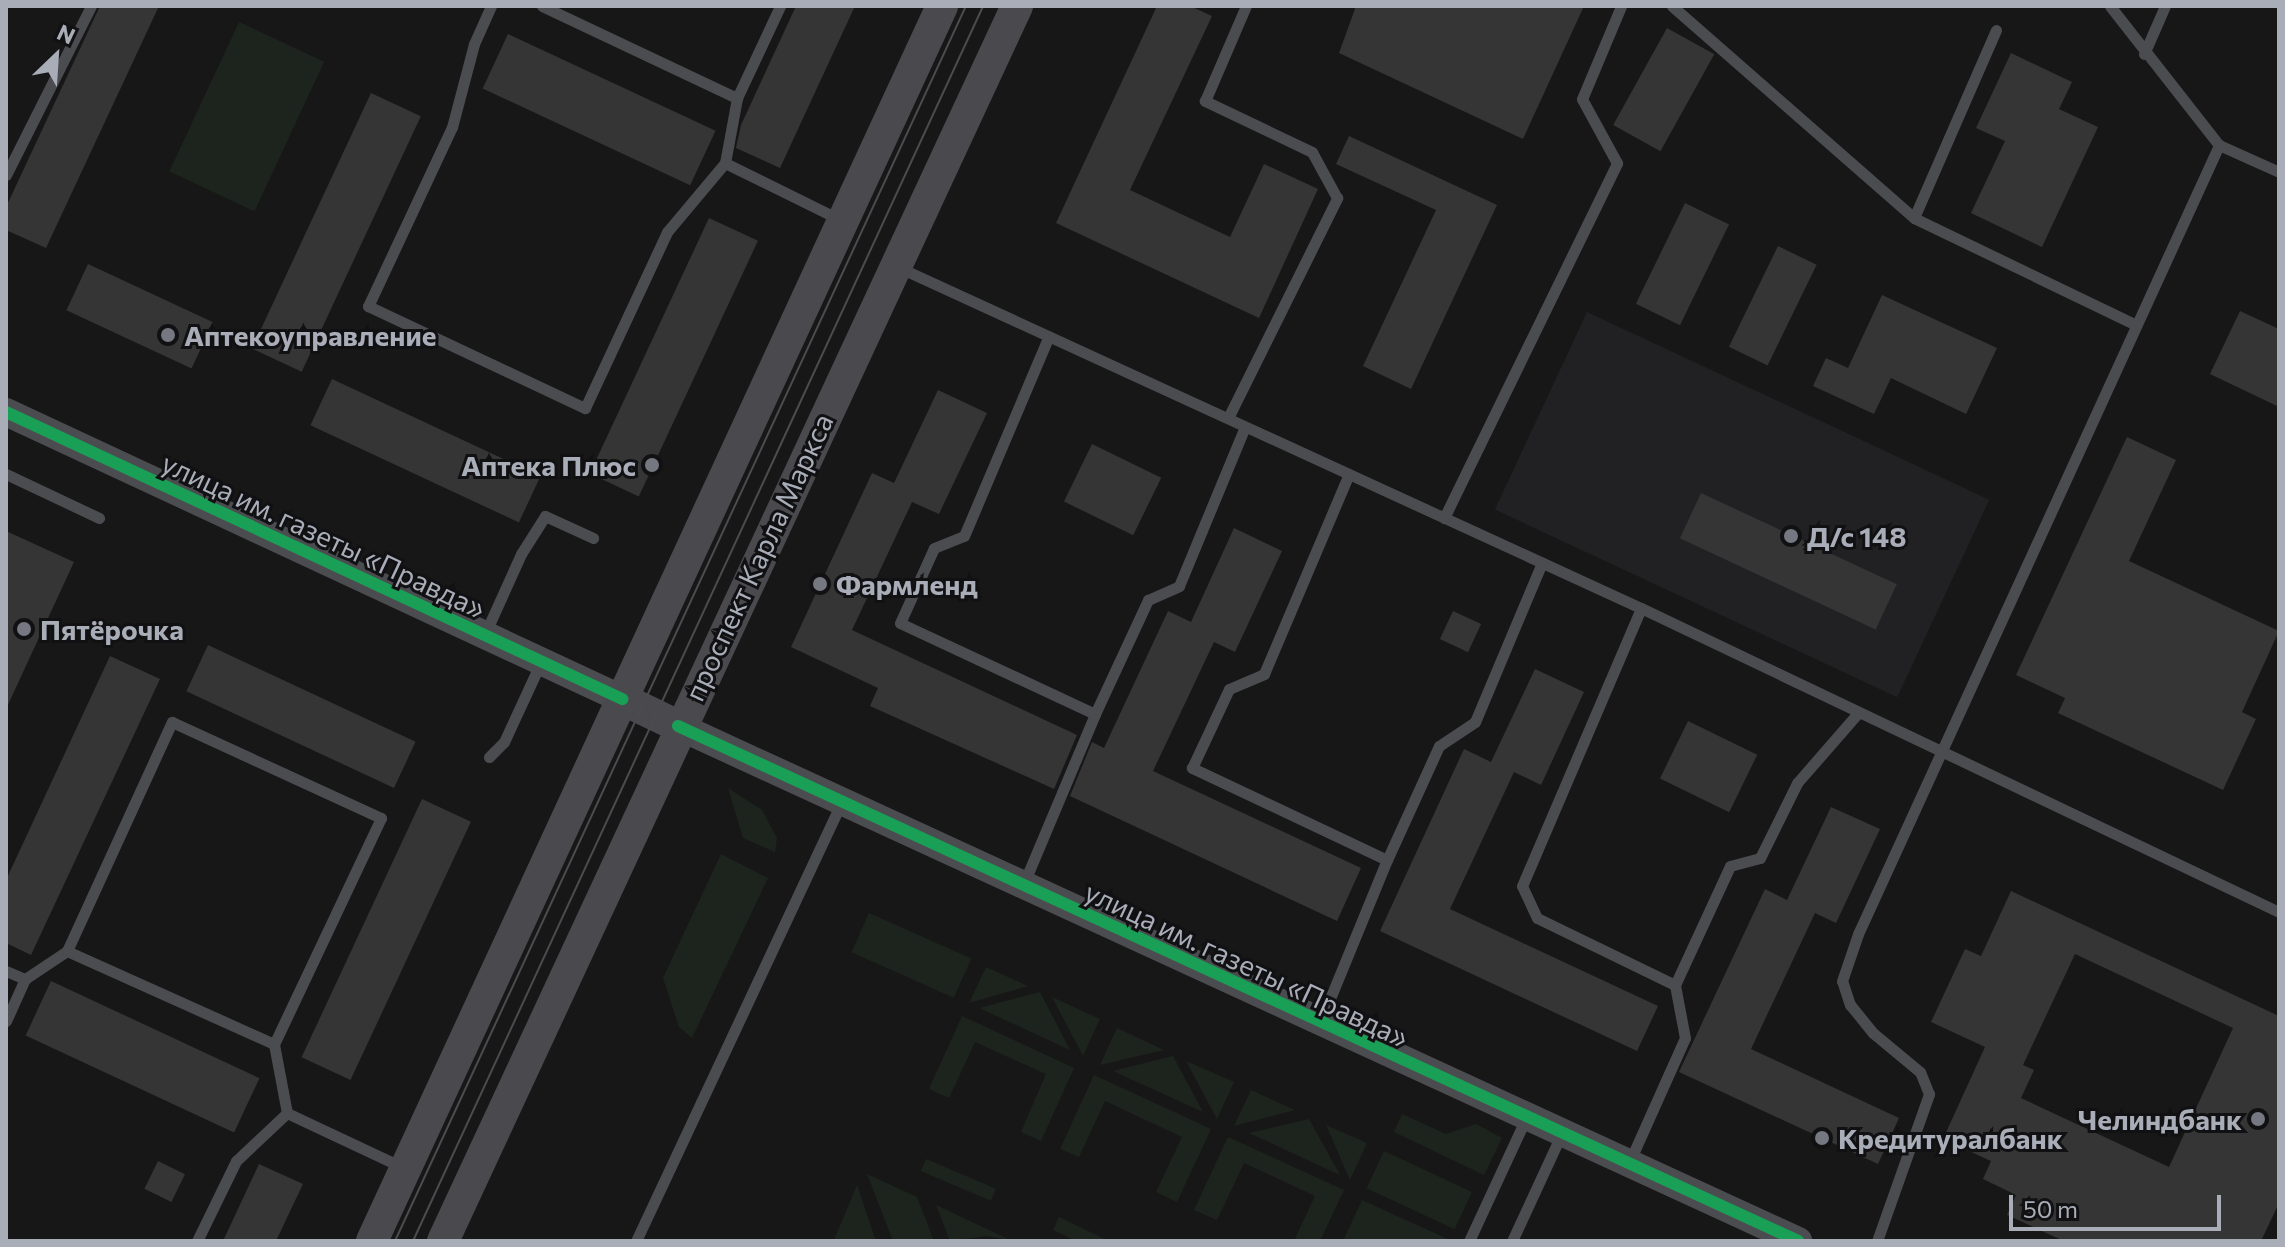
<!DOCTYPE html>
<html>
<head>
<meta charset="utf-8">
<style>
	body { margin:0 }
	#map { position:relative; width:2285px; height:1247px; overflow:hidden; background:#171717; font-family:Commissioner,sans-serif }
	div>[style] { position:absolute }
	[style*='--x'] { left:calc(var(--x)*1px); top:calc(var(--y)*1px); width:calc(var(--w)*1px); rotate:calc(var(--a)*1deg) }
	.built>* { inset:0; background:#212123; transform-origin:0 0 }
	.green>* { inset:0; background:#1d241e; transform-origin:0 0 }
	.building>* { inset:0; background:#353536; transform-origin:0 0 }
	.service>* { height:11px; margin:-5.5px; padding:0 5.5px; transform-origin:5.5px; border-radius:5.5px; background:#4b4c50 }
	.tertiary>* { height:28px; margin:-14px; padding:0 14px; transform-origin:14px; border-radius:14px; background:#4b4c50 }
	.secondary>* { height:32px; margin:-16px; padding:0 16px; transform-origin:16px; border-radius:16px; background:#4a4a4e }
	.tram>* { height:2px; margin:-1px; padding:0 1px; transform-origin:1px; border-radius:1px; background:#4b4c4f }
	.cycleway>* { height:12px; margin:-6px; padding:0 6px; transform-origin:6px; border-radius:6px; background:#1a9f57 }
	.dots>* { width:22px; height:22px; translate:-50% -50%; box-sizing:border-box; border:4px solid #111113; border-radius:50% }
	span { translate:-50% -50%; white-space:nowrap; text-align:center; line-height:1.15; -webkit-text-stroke:6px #111113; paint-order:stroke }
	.poi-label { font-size:28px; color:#a8adb8; font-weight:700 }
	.left { translate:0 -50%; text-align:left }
	.right { translate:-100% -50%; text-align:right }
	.street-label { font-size:28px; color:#a8adb8 }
	.frame { position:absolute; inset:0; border:8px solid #a8adb8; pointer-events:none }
	.north { position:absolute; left:16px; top:16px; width:80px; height:80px; -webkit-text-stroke:6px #111113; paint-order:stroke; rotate:25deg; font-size:22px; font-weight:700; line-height:32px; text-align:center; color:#a8adb8 }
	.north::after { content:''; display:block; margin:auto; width:28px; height:36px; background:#a8adb8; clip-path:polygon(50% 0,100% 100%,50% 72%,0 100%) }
	.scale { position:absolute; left:2009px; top:1195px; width:212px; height:36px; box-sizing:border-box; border:4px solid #a8adb8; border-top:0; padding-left:10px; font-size:24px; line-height:28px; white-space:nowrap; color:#a8adb8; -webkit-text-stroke:6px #111113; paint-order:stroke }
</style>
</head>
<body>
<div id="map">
	<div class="built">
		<i style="left:1587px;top:312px;width:444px;height:218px;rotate:25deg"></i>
	</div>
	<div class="green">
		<i style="left:239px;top:22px;width:94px;height:165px;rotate:25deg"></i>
		<i style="clip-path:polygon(728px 788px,762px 810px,777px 838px,775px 852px,743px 838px)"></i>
		<i style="clip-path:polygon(721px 854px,768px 878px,692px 1038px,679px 1027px,663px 978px)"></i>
		<i style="left:869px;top:913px;width:112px;height:43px;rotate:24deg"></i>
		<i style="clip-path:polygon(986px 967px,1028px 986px,969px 1003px)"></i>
		<i style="clip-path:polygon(1040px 992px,1070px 1050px,979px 1008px)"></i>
		<i style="clip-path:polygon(1052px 997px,1100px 1019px,1083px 1056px)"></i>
		<i style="clip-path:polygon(962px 1016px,1074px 1068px,1041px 1141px,1021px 1132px,1046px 1074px,975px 1042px,949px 1098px,929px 1089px)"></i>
		<i style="clip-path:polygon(1117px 1028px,1164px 1050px,1100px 1065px)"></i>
		<i style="clip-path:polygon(1173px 1056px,1203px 1112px,1113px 1071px)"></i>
		<i style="clip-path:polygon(1186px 1061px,1234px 1082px,1217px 1119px)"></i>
		<i style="clip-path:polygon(1094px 1075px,1211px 1129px,1177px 1202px,1156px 1192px,1182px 1137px,1105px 1101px,1079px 1157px,1060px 1149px)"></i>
		<i style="clip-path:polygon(1251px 1090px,1295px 1110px,1234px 1126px)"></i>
		<i style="clip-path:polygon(1402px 1114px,1446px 1134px,1476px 1124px,1502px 1138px,1484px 1175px,1394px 1132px)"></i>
		<i style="clip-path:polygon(1309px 1119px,1340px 1175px,1249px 1133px)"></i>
		<i style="clip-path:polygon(1326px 1125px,1367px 1143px,1350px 1180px)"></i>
		<i style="clip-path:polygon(1228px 1137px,1344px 1190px,1320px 1241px,1294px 1241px,1315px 1196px,1244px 1163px,1217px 1220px,1194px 1210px)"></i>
		<i style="left:1384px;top:1151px;width:97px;height:41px;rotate:25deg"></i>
		<i style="left:926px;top:1159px;width:76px;height:13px;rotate:23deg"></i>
		<i style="clip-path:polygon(867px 1174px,917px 1197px,934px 1241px,893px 1241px)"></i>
		<i style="clip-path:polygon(857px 1185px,876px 1241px,835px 1241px,834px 1240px)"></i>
		<i style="clip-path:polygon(1362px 1200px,1450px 1240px,1450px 1241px,1343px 1241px)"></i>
		<i style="clip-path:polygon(936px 1205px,1010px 1240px,987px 1236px,950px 1241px)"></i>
		<i style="clip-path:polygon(1059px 1217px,1109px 1241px,1076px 1241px,1053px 1230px)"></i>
	</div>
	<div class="building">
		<i style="clip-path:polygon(100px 6px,159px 6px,46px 248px,6px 230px,6px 207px)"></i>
		<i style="clip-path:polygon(796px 6px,855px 6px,780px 168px,736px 148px,741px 125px)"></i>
		<i style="clip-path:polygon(1157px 6px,1190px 6px,1212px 16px,1130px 190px,1230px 237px,1264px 164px,1318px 189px,1259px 318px,1056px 223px)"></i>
		<i style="clip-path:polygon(1356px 6px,1584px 6px,1523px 139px,1339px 53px)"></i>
		<i style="left:1667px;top:28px;width:54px;height:111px;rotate:29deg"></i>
		<i style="left:508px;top:34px;width:229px;height:60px;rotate:25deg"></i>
		<i style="clip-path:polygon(2011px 53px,2072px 82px,2059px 109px,2098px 127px,2042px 247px,1971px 213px,2005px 141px,1976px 128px)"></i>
		<i style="left:371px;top:93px;width:55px;height:282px;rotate:25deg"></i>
		<i style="clip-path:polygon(1349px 136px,1497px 205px,1411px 389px,1363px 366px,1436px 210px,1336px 164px)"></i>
		<i style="left:1685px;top:203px;width:49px;height:112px;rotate:26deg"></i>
		<i style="left:709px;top:218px;width:54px;height:282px;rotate:25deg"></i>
		<i style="left:1778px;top:246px;width:43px;height:112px;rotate:26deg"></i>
		<i style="left:88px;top:264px;width:138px;height:51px;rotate:25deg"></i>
		<i style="clip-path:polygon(1882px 295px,1997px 348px,1966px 414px,1891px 378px,1874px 414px,1813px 386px,1826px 358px,1848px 368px)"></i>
		<i style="clip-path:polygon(2240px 311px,2279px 329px,2279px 407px,2210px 374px)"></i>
		<i style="left:332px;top:379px;width:230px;height:51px;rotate:25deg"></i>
		<i style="clip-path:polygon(938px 390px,987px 413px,939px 514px,912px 502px,852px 630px,1077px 735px,1054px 789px,870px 706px,878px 688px,791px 647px,872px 473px,894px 483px)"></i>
		<i style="clip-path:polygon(2127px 437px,2176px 460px,2129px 561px,2279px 631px,2242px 712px,2256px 719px,2223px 790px,2058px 713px,2065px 698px,2016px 675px)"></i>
		<i style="left:1092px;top:444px;width:77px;height:64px;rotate:26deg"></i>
		<i style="left:1701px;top:493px;width:216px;height:50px;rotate:25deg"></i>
		<i style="clip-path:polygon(1234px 528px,1282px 551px,1235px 652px,1214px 642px,1153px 771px,1361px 868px,1337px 921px,1070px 796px,1092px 742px,1104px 748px,1168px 611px,1191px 622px)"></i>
		<i style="clip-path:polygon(6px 531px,74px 562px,6px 709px)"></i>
		<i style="left:1453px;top:611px;width:31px;height:31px;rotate:25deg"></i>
		<i style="left:208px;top:645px;width:229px;height:51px;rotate:25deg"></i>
		<i style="clip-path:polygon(110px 656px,160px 679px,31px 955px,6px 943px,6px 880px)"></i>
		<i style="clip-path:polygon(1535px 669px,1584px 692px,1541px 785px,1514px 772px,1450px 909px,1658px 1006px,1637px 1051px,1380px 931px,1464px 749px,1491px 762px)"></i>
		<i style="left:1688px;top:721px;width:77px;height:64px;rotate:26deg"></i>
		<i style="left:422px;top:799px;width:54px;height:285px;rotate:25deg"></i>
		<i style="clip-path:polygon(1831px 807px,1880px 829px,1836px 923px,1815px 913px,1751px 1049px,1899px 1118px,1878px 1164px,1679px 1072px,1765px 889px,1787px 900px)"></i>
		<i style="clip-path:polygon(evenodd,2011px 891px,2279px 1016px,2279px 1203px,2261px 1241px,2064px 1241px,2007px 1215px,2016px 1195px,1983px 1179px,1991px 1161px,1943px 1139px,1985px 1047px,1931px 1022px,1965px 949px,1981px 956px,2011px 891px,2075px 954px,2233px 1028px,2169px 1167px,2021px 1098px,2034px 1070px,2023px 1065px,2075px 954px)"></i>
		<i style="left:51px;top:981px;width:230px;height:60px;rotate:25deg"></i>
		<i style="left:158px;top:1161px;width:30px;height:31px;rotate:26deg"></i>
		<i style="clip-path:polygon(259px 1164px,303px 1184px,276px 1241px,223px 1241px)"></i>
	</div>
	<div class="service">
		<i style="--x:491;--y:6;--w:42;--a:114.1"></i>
		<i style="--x:474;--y:44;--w:86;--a:104.8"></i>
		<i style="--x:452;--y:127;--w:198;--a:115.1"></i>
		<i style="--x:368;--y:306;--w:240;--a:25.2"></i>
		<i style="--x:585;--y:408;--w:194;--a:-65"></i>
		<i style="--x:667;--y:232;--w:90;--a:-50"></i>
		<i style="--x:725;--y:163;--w:66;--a:-79.5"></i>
		<i style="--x:737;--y:98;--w:102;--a:-64.9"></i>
		<i style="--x:542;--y:6;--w:216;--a:25.3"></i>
		<i style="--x:1672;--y:6;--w:322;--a:41.2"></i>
		<i style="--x:2110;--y:6;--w:177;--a:51.9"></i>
		<i style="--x:1996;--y:30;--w:205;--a:113.6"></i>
		<i style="--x:1914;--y:218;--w:246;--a:25.7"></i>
		<i style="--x:2144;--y:54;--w:52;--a:-66.4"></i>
		<i style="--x:725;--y:163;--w:127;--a:26.2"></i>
		<i style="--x:6;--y:175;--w:189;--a:-63.3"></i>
		<i style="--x:900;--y:268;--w:815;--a:24.65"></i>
		<i style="--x:1641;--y:608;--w:707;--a:25.48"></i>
		<i style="--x:1228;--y:418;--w:246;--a:-63.6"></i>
		<i style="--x:1337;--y:198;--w:52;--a:-118.5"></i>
		<i style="--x:1312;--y:152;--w:119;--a:-154.5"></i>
		<i style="--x:1205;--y:101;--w:103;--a:-66.7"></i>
		<i style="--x:6;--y:474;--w:103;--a:25.3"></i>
		<i style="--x:1444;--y:518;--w:395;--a:-64"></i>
		<i style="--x:1617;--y:163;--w:73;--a:-118.7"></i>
		<i style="--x:1582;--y:99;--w:101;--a:-67.2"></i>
		<i style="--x:484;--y:636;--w:90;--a:-65.7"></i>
		<i style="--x:521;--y:554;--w:45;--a:-57.7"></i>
		<i style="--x:545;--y:516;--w:53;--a:24.6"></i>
		<i style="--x:1095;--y:714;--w:126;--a:-65.1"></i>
		<i style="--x:1148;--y:600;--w:34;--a:-24"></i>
		<i style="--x:1179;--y:586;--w:172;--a:-67.5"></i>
		<i style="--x:489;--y:757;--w:21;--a:-45"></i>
		<i style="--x:504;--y:742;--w:86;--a:-65.2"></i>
		<i style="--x:1387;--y:860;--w:125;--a:-65.5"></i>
		<i style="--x:1439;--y:746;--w:43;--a:-33.7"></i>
		<i style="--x:1475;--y:722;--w:173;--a:-67.2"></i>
		<i style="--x:1024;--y:883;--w:183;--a:-67.2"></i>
		<i style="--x:1095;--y:714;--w:215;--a:-155"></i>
		<i style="--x:900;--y:623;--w:82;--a:-65.6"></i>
		<i style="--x:934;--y:548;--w:32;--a:-22"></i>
		<i style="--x:964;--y:536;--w:217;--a:-67"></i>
		<i style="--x:6;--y:971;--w:21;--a:23"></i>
		<i style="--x:1675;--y:985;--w:131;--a:-65.2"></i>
		<i style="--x:1730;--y:866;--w:31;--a:-15"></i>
		<i style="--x:1760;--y:858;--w:84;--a:-63.7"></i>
		<i style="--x:1797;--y:783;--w:93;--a:-48.9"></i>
		<i style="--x:6;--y:1021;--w:46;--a:-65.7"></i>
		<i style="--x:25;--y:979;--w:50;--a:-33.7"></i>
		<i style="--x:67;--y:951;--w:252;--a:-65.4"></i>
		<i style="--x:172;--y:722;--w:230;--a:24.7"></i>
		<i style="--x:381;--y:818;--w:250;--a:115.3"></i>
		<i style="--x:274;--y:1044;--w:227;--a:-155.8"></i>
		<i style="--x:1320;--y:1023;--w:176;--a:-67.7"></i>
		<i style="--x:1387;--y:860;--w:216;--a:-154.7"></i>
		<i style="--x:1192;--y:768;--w:87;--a:-64.9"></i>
		<i style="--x:1229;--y:689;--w:38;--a:-23"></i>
		<i style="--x:1264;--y:674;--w:217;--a:-67"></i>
		<i style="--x:287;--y:1113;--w:127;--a:25.2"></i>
		<i style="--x:1629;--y:1163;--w:137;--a:-65.9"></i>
		<i style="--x:1685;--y:1038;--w:54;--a:-100.7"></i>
		<i style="--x:1675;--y:985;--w:153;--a:-154.1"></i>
		<i style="--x:1537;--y:918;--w:35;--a:-115"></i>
		<i style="--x:1522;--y:886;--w:302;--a:-66.8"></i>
		<i style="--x:197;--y:1241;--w:89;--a:-64"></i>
		<i style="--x:236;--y:1161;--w:70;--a:-43.3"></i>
		<i style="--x:287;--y:1113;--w:70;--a:-100.7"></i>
		<i style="--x:636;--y:1241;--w:481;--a:-64.9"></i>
		<i style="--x:1469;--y:1241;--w:136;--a:-65.1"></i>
		<i style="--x:1512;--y:1241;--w:119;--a:-65.2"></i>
		<i style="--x:1877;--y:1241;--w:156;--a:-70.5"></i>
		<i style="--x:1929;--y:1094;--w:24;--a:-112"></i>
		<i style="--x:1920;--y:1072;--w:61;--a:-140.3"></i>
		<i style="--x:1873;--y:1033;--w:36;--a:-129"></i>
		<i style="--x:1850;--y:1005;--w:25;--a:-108"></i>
		<i style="--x:1842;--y:981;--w:50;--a:-71.2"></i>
		<i style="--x:1858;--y:934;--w:868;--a:-65.41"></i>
		<i style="--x:2219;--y:145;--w:66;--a:24.2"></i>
	</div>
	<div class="tertiary">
		<i style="--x:6;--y:412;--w:680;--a:24.98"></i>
		<i style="--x:678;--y:726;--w:1233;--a:24.69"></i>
	</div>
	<div class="secondary">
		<i style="--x:622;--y:699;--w:62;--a:25.7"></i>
		<i style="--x:372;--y:1241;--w:1360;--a:-65.22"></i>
		<i style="--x:443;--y:1241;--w:1362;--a:-65.07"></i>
	</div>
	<div class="tram">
		<i style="--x:395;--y:1241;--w:1361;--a:-65.19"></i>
		<i style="--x:413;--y:1241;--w:1360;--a:-65.22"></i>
	</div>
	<div class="cycleway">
		<i style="--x:6;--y:412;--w:680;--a:24.98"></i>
		<i style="--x:678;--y:726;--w:1233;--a:24.69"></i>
	</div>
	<div class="dots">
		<i style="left:168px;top:335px;background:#757880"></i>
		<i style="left:652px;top:465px;background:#757880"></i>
		<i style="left:1791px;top:536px;background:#757880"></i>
		<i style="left:820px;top:584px;background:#757880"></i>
		<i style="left:24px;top:629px;background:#757880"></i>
		<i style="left:2258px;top:1119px;background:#757880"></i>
		<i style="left:1822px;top:1138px;background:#757880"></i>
	</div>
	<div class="poi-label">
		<span class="left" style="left:184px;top:335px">Аптекоуправление</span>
		<span class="right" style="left:636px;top:465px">Аптека Плюс</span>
		<span class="left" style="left:1807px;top:536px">Д/с 148</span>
		<span class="left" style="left:836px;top:584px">Фармленд</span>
		<span class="left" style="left:40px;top:629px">Пятёрочка</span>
		<span class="right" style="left:2242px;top:1119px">Челиндбанк</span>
		<span class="left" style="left:1838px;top:1138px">Кредитуралбанк</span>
	</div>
	<div class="street-label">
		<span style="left:324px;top:535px;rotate:25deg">улица им. газеты «Правда»</span>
		<span style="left:758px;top:557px;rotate:-65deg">проспект Карла Маркса</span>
		<span style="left:1247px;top:964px;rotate:25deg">улица им. газеты «Правда»</span>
	</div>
	<div class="frame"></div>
	<div class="north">N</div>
	<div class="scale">50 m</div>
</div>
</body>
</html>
